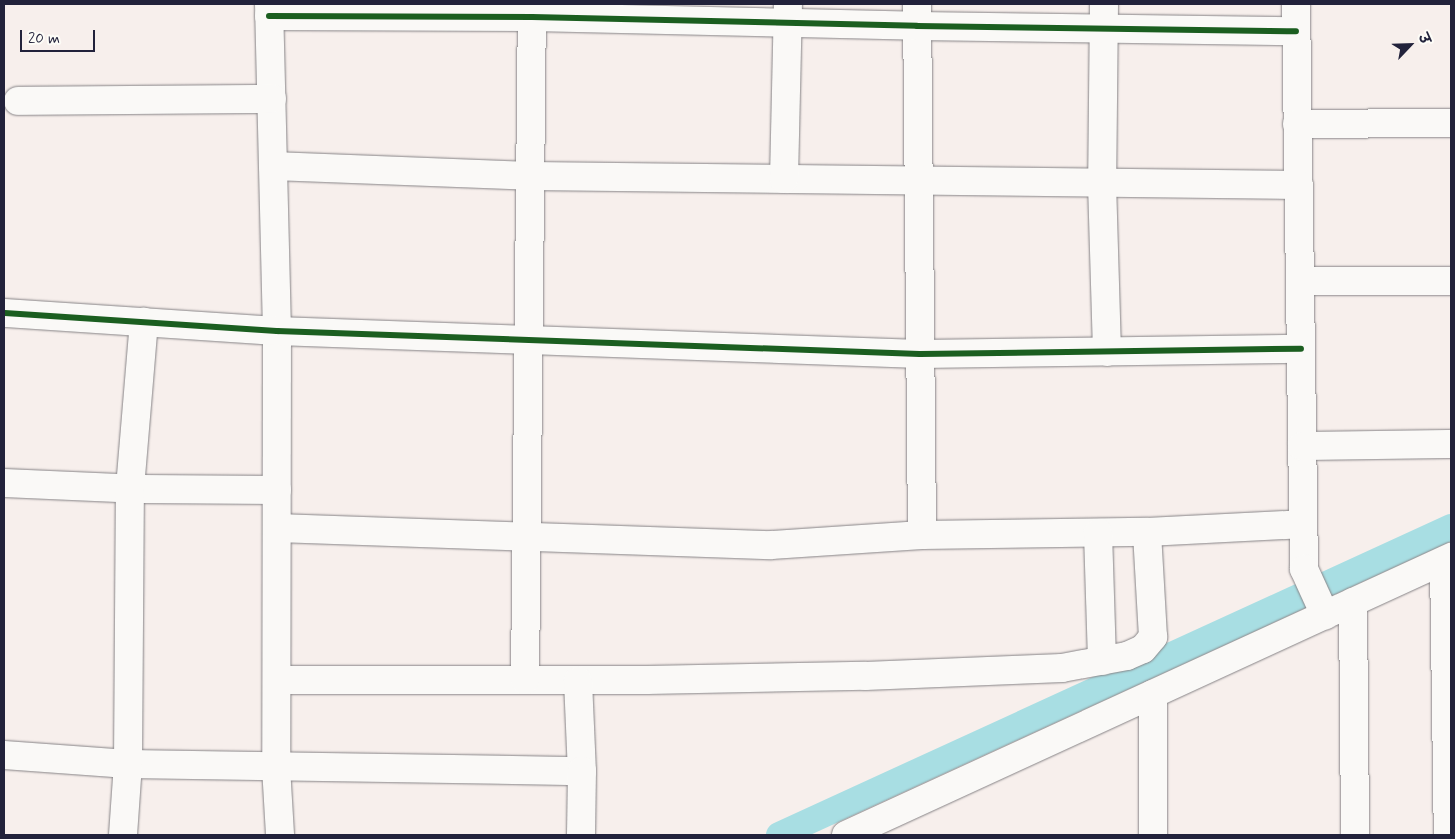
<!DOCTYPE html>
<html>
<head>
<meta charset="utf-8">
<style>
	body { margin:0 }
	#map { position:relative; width:1455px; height:839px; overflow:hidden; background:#f7efec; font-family:Mynerve,"Playpen Sans Deva",sans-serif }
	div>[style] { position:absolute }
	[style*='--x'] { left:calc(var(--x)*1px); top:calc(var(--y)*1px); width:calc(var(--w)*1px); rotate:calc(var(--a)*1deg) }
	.canal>* { height:26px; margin:-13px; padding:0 13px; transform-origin:13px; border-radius:13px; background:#a8dee3 }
	.roads { filter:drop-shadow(0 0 1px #868386) drop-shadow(0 0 1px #868386) }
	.minor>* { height:28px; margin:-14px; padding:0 14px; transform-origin:14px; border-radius:14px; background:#faf9f7 }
	.cycleway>* { height:6px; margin:-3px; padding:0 3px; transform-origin:3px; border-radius:3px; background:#1b5e20 }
	span { translate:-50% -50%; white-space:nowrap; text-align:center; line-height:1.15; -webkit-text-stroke:5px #fdfcf7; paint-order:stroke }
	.frame { position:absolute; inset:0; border:5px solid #22223b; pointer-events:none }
	.north { position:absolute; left:1385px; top:20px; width:50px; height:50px; -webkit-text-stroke:4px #fdfcf7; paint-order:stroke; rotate:66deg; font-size:14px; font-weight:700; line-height:20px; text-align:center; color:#22223b }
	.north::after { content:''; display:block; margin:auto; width:18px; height:22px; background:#22223b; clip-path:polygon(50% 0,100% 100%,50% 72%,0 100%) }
	.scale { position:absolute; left:20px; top:30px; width:75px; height:22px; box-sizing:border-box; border:2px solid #22223b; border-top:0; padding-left:6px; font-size:15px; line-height:18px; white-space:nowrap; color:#22223b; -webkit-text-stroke:4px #fdfcf7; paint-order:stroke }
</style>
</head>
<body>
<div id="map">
	<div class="canal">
		<i style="--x:779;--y:835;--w:739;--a:-24.62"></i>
	</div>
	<div class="roads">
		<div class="minor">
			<i style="--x:269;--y:4;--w:327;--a:88.6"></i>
			<i style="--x:277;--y:331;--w:436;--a:90.1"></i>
			<i style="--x:276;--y:767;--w:68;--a:86.6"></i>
			<i style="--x:917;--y:4;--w:531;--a:89.46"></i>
			<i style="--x:1104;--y:4;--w:179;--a:90.6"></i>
			<i style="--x:1102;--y:183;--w:169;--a:88.3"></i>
			<i style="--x:1296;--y:4;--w:565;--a:89.19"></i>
			<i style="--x:1304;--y:569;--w:51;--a:65.5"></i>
			<i style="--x:269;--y:16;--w:263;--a:0.2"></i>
			<i style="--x:532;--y:17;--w:385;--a:1.3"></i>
			<i style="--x:917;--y:26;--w:379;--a:0.8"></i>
			<i style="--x:18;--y:101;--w:254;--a:-0.5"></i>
			<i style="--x:1297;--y:124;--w:154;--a:-0.4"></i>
			<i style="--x:273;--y:166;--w:257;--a:2.2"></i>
			<i style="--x:530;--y:176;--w:769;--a:0.67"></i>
			<i style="--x:784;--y:179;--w:175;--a:-88.7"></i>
			<i style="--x:1300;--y:281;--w:151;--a:0"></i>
			<i style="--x:4;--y:313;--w:274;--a:3.8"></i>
			<i style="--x:277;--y:331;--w:643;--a:2.05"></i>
			<i style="--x:920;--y:354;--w:381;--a:-0.8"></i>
			<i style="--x:1302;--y:446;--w:149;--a:-0.8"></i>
			<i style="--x:4;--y:483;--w:137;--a:2.5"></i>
			<i style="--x:141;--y:489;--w:136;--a:0.4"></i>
			<i style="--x:277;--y:528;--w:494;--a:2"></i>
			<i style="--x:771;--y:545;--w:151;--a:-3.8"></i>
			<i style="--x:922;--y:535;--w:225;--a:-0.8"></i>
			<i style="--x:1147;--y:532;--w:156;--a:-2.9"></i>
			<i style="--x:1098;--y:533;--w:128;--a:88.2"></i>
			<i style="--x:1444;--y:561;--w:274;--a:89.2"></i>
			<i style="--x:1353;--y:602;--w:233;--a:89.5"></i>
			<i style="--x:277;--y:680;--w:370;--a:0"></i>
			<i style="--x:647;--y:680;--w:218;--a:-1.1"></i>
			<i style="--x:865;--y:676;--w:197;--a:-2.3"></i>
			<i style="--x:1062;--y:668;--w:66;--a:-10.5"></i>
			<i style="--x:1127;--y:656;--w:17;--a:-24"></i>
			<i style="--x:1143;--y:649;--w:16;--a:-50"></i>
			<i style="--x:1153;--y:637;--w:105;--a:-93.3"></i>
			<i style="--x:525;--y:680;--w:676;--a:-89.41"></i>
			<i style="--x:578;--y:681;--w:90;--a:87.5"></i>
			<i style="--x:4;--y:755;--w:124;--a:4.2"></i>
			<i style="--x:128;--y:764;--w:454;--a:0.9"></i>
			<i style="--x:582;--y:771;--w:64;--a:90.9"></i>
			<i style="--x:123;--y:835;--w:71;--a:-86"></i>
			<i style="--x:128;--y:764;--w:276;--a:-89.6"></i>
			<i style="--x:130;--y:488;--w:167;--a:-85.2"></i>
			<i style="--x:846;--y:835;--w:666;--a:-24.68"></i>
			<i style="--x:1153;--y:835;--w:141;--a:-90"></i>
		</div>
	</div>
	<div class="cycleway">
		<i style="--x:269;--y:16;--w:263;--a:0.2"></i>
		<i style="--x:532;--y:17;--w:385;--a:1.3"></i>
		<i style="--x:917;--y:26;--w:379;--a:0.8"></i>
		<i style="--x:4;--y:313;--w:274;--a:3.8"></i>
		<i style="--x:277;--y:331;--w:643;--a:2.05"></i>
		<i style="--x:920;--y:354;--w:381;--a:-0.8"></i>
	</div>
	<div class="frame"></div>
	<div class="north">उ</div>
	<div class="scale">20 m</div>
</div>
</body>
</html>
